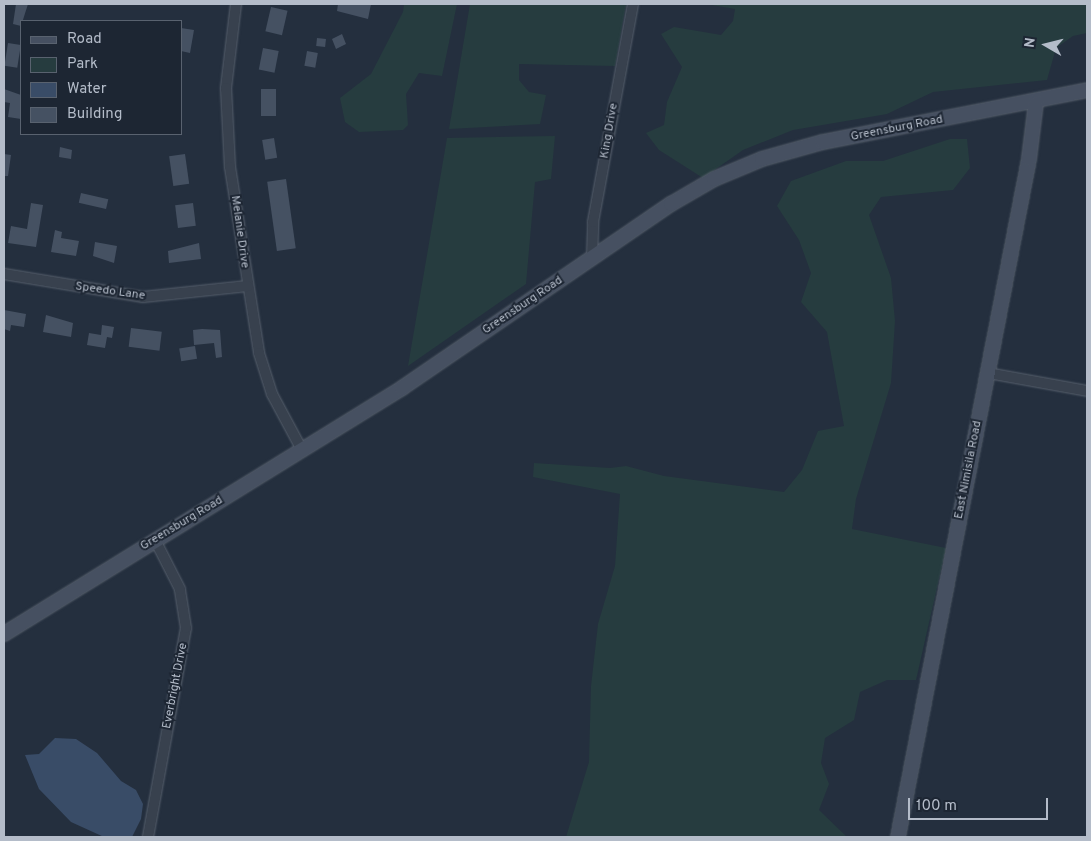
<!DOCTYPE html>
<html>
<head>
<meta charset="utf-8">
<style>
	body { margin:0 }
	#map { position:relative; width:1091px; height:841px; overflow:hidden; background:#242f3e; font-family:Overpass,sans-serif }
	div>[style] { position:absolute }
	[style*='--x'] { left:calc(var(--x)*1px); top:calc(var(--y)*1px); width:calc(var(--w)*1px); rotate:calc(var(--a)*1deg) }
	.green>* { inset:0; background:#263c3f }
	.water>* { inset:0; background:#394c67 }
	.building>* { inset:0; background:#455162; transform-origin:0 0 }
	.roads { filter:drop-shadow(0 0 1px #565f6c) drop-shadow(0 0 1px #565f6c) }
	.street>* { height:10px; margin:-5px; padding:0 5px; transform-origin:5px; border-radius:5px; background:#38414e }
	.secondary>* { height:14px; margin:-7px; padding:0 7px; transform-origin:7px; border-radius:7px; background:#465061 }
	span { translate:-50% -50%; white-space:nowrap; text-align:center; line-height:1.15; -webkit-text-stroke:4px #1d2633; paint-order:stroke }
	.street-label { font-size:12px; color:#b4bcc9 }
	.frame { position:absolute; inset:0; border:5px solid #b4bcc9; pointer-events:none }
	.legend { position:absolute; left:20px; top:20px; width:162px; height:115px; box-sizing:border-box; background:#1d2633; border:1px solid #59626f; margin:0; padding:6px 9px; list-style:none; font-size:15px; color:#b4bcc9 }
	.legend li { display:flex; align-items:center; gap:10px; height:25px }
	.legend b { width:25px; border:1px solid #59626f }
	.north { position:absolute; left:1021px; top:20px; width:50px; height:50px; -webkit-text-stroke:4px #1d2633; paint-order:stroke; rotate:278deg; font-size:14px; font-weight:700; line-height:20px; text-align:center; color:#b4bcc9 }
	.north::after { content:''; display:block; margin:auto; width:18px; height:22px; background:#b4bcc9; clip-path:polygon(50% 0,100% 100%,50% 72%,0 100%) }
	.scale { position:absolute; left:908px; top:798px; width:140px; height:22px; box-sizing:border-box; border:2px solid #b4bcc9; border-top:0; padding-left:6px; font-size:15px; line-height:18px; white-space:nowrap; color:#b4bcc9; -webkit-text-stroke:4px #1d2633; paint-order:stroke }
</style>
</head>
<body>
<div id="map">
	<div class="green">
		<i style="clip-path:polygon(404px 4px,457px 4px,442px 76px,419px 73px,406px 94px,408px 125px,403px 130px,359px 132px,345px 122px,340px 98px,371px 74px,403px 12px)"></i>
		<i style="clip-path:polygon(470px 4px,626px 4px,615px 66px,519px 64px,519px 80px,529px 92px,546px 95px,540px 124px,449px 129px)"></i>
		<i style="clip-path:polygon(706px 4px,1087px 4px,1087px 33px,1073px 36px,1056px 48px,1047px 80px,933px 92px,887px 114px,793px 130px,743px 150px,703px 178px,659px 150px,646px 133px,664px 125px,667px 102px,682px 67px,661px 34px,674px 27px,721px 35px,733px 21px,735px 9px)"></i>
		<i style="clip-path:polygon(555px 136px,551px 179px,535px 182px,526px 284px,408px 366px,447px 138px)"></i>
		<i style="clip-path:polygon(950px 139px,967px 139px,970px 168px,953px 190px,881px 197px,869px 215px,891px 278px,895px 321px,891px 383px,856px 499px,852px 529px,946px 548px,916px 680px,887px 680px,860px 692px,854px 720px,825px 738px,821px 763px,829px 784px,819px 810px,847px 837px,566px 837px,589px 762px,591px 686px,598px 624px,615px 566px,620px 494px,533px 477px,534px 463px,610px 468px,626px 466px,664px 476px,784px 492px,802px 470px,818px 431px,844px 426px,827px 332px,801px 302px,811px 273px,799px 240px,777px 206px,791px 181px,846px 161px,883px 161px)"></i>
	</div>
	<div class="water">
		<i style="clip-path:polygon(55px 738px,76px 739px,97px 753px,121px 781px,136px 790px,143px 804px,141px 819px,132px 837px,104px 837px,71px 822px,39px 789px,25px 755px,39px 754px)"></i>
	</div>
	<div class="building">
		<i style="clip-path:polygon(16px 4px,28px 4px,21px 26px,13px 24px)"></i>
		<i style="clip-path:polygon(338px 4px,371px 4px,368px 19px,337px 11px)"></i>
		<i style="left:271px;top:7px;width:17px;height:25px;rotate:13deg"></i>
		<i style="clip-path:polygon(181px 28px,194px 30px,190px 53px,181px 51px)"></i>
		<i style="clip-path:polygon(342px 34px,346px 44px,336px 49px,332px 39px)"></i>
		<i style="left:317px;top:38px;width:9px;height:8px;rotate:6deg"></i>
		<i style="left:8px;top:43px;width:13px;height:23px;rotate:9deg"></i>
		<i style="left:263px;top:48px;width:16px;height:22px;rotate:11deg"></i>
		<i style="left:307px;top:51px;width:11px;height:15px;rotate:10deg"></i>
		<i style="clip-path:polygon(4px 89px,21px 95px,21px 119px,8px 117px,10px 103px,4px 102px)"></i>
		<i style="left:276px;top:89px;width:27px;height:15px;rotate:90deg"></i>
		<i style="left:274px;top:138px;width:20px;height:12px;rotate:81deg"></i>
		<i style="clip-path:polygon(60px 147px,72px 150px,71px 159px,59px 157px)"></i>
		<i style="clip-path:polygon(4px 154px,11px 155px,8px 176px,4px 176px)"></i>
		<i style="left:185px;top:154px;width:30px;height:16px;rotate:82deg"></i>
		<i style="left:286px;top:179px;width:70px;height:19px;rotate:82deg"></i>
		<i style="left:81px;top:193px;width:28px;height:10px;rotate:13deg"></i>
		<i style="clip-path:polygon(31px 203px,43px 205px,36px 247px,8px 243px,11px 226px,27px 229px)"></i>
		<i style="left:193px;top:203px;width:23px;height:18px;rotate:83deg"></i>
		<i style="clip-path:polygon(55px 230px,62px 232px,61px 238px,79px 241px,76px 256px,51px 252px)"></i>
		<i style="clip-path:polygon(95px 242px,117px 246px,114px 263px,93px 256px)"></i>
		<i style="clip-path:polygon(199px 243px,201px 259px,169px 263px,168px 251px)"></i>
		<i style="clip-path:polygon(4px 310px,26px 314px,24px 327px,11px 325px,10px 331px,4px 329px)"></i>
		<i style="clip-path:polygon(46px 315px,73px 323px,71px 337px,43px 332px)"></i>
		<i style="clip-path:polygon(102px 325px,114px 327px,112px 338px,107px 337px,105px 348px,87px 345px,89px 333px,101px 335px)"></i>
		<i style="left:131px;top:328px;width:31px;height:19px;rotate:7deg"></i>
		<i style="clip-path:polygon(202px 329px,220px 330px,222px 357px,216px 358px,214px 343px,194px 345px,193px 330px)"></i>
		<i style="left:195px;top:346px;width:13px;height:16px;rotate:81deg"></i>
	</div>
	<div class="roads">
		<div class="street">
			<i style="--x:236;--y:4;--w:85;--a:96.8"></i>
			<i style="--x:226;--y:88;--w:79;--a:87.1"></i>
			<i style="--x:230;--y:167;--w:188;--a:81.1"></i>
			<i style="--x:259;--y:353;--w:43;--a:72.4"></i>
			<i style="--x:272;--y:394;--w:64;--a:61.8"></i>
			<i style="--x:592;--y:258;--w:36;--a:-88"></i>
			<i style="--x:593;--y:222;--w:222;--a:-79.6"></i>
			<i style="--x:4;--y:274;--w:141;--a:9.4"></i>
			<i style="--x:143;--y:297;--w:105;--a:-6"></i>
			<i style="--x:988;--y:373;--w:101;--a:10.3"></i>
			<i style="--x:148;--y:837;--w:212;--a:-79.7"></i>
			<i style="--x:186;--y:628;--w:39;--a:-99"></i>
			<i style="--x:180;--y:589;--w:55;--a:-117"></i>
		</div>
		<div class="secondary">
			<i style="--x:4;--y:634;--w:468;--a:-31.7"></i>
			<i style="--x:402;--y:388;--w:326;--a:-34.4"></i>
			<i style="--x:671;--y:204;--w:50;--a:-30.2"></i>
			<i style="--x:714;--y:179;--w:52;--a:-22.6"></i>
			<i style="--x:762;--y:159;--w:63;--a:-15.6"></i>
			<i style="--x:823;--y:142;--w:269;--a:-11.1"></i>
			<i style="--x:898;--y:837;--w:691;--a:-79.06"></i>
			<i style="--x:1029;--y:159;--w:56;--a:-82.9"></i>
		</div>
	</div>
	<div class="street-label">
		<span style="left:897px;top:129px;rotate:-11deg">Greensburg Road</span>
		<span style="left:610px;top:131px;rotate:-80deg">King Drive</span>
		<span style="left:239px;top:232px;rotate:82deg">Melanie Drive</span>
		<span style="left:110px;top:292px;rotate:8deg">Speedo Lane</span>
		<span style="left:523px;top:306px;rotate:-34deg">Greensburg Road</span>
		<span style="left:969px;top:470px;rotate:-79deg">East Nimisila Road</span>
		<span style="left:182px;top:524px;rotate:-31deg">Greensburg Road</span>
		<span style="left:176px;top:686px;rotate:-79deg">Everbright Drive</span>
	</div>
	<div class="frame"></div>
	<ul class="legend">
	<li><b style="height:6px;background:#465061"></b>Road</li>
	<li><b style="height:14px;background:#263c3f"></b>Park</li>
	<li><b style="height:14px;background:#394c67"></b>Water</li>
	<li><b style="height:14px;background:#455162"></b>Building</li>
	</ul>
	<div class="north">N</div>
	<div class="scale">100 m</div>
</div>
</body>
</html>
